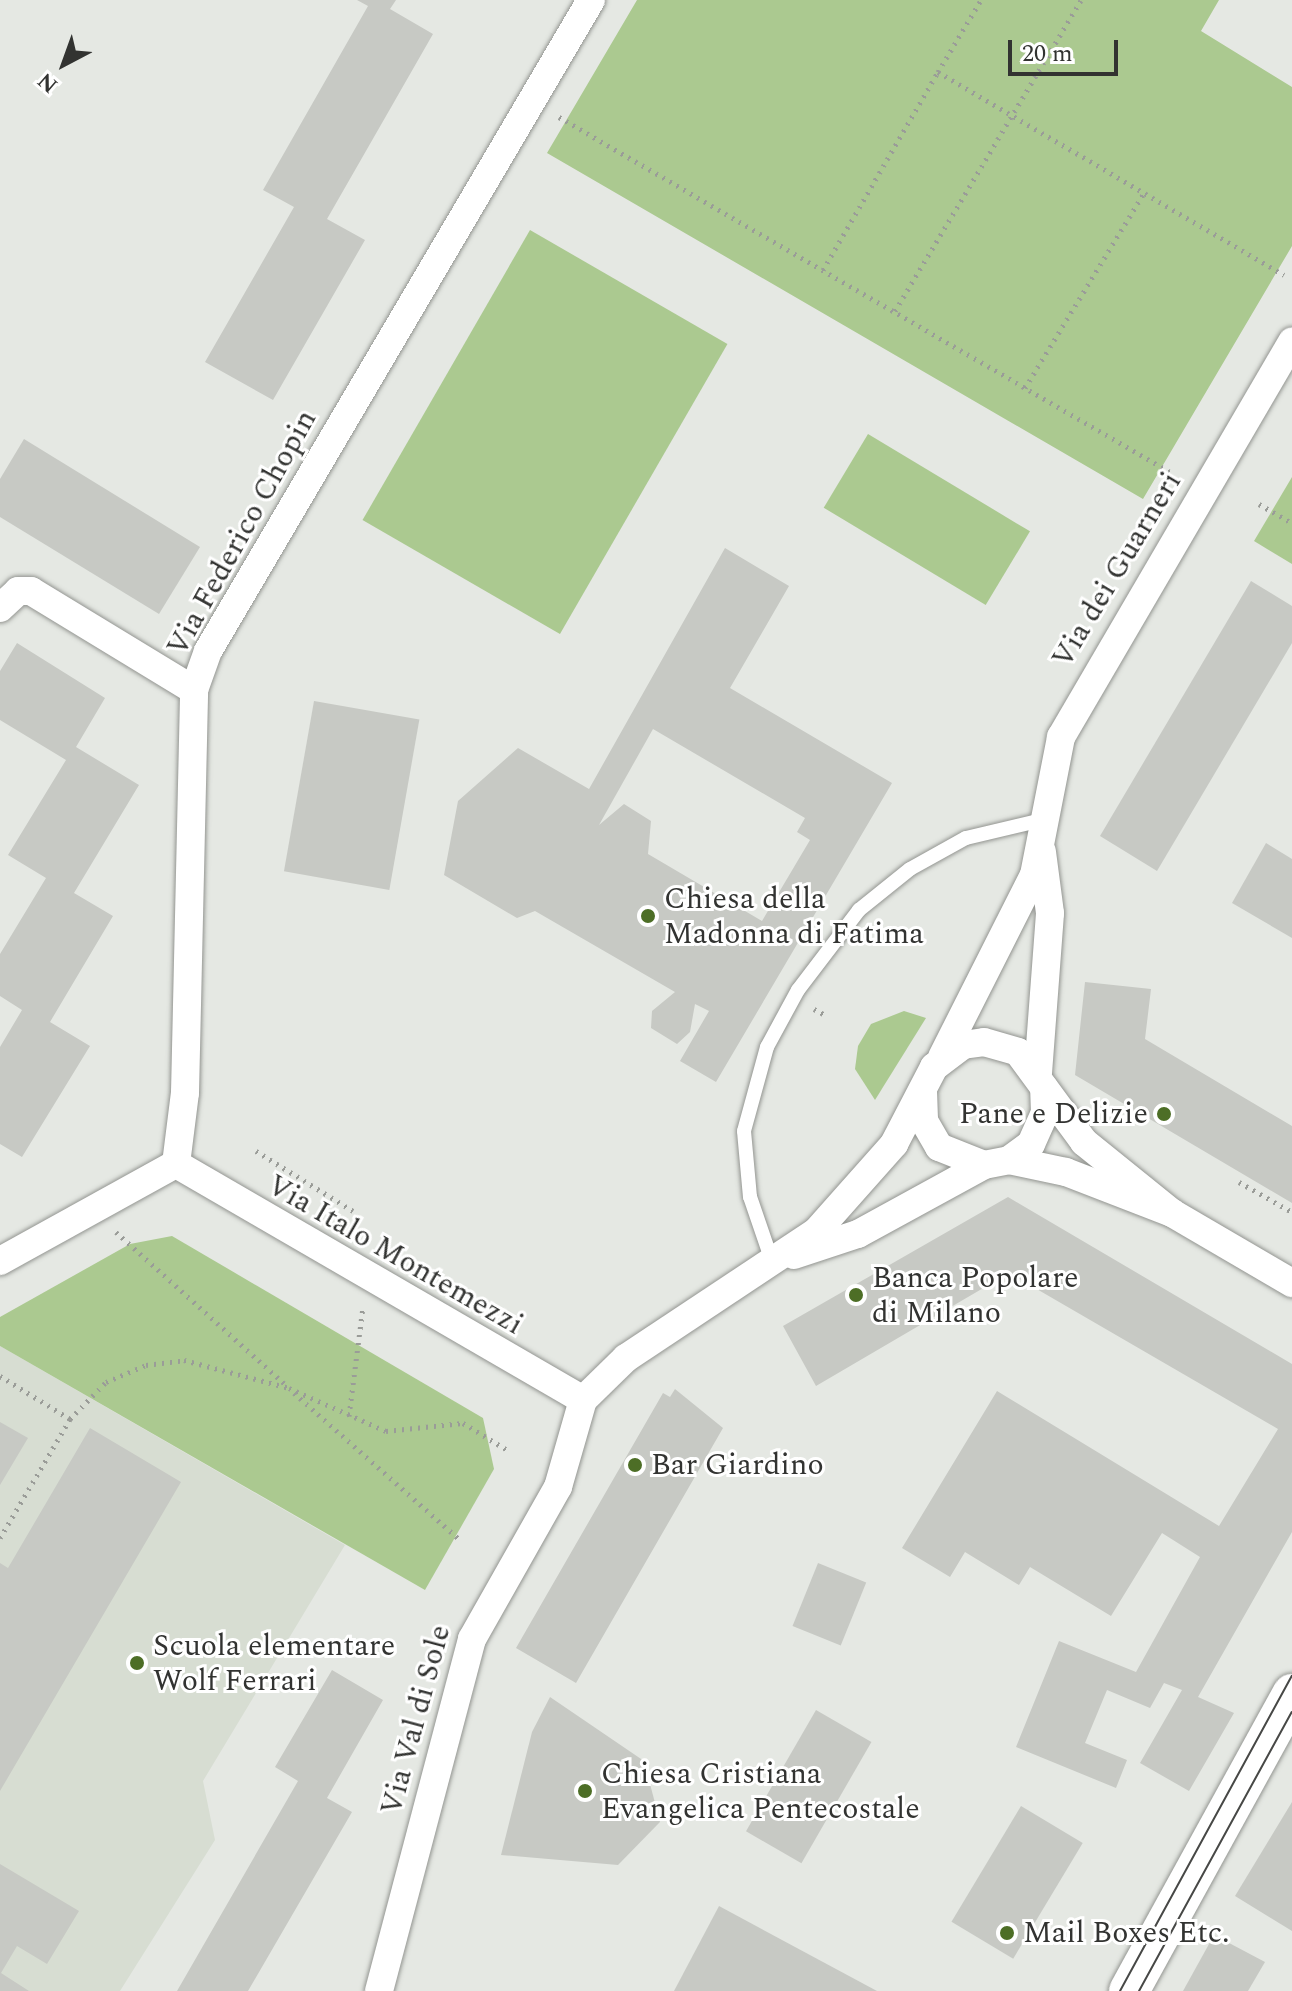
<!DOCTYPE html>
<html>
<head>
<meta charset="utf-8">
<style>
	body { margin:0 }
	#map { position:relative; width:1292px; height:1991px; overflow:hidden; background:#e5e8e3; font-family:Spectral,serif }
	div>[style] { position:absolute }
	[style*='--x'] { left:calc(var(--x)*1px); top:calc(var(--y)*1px); width:calc(var(--w)*1px); rotate:calc(var(--a)*1deg) }
	.built>* { inset:0; background:#d7ddd2 }
	.green>* { inset:0; background:#abc990; transform-origin:0 0 }
	.building>* { inset:0; background:#c7c9c4; transform-origin:0 0 }
	.path>* { height:5px; margin-top:-2.5px; transform-origin:0; background:repeating-linear-gradient(90deg,#9a9c98 0 2px,transparent 0 8px) }
	.roads { filter:drop-shadow(0 0 2px #939591) drop-shadow(0 0 2px #939591) }
	.lane>* { height:14px; margin:-7px; padding:0 7px; transform-origin:7px; border-radius:7px; background:#fff }
	.street>* { height:28px; margin:-14px; padding:0 14px; transform-origin:14px; border-radius:14px; background:#fff }
	.secondary>* { height:40px; margin:-20px; padding:0 20px; transform-origin:20px; border-radius:20px; background:#fff }
	.tram>* { height:2px; margin:-1px; padding:0 1px; transform-origin:1px; border-radius:1px; background:#474846 }
	.dots>* { width:22px; height:22px; translate:-50% -50%; box-sizing:border-box; border:4px solid #fff; border-radius:50% }
	span { translate:-50% -50%; white-space:nowrap; text-align:center; line-height:1.15; -webkit-text-stroke:6px #fff; paint-order:stroke }
	.street-label { font-size:30px; color:#323331 }
	.poi-label { font-size:30px; color:#323331 }
	.left { translate:0 -50%; text-align:left }
	.right { translate:-100% -50%; text-align:right }
	.north { position:absolute; left:24px; top:24px; width:80px; height:80px; -webkit-text-stroke:6px #fff; paint-order:stroke; rotate:221deg; font-size:22px; font-weight:700; line-height:32px; text-align:center; color:#323331 }
	.north::after { content:''; display:block; margin:auto; width:28px; height:36px; background:#323331; clip-path:polygon(50% 0,100% 100%,50% 72%,0 100%) }
	.scale { position:absolute; left:1008px; top:40px; width:110px; height:36px; box-sizing:border-box; border:4px solid #323331; border-top:0; padding-left:10px; font-size:24px; line-height:28px; white-space:nowrap; color:#323331; -webkit-text-stroke:6px #fff; paint-order:stroke }
</style>
</head>
<body>
<div id="map">
	<div class="built">
		<i style="clip-path:polygon(0 1346px,345px 1545px,203px 1781px,215px 1840px,120px 1991px,0 1991px)"></i>
	</div>
	<div class="green">
		<i style="clip-path:polygon(637px 0,1219px 0,1201px 31px,1292px 87px,1292px 246px,1143px 499px,547px 153px)"></i>
		<i style="left:530px;top:230px;width:228px;height:335px;rotate:30deg"></i>
		<i style="left:868px;top:434px;width:189px;height:86px;rotate:31deg"></i>
		<i style="clip-path:polygon(1292px 477px,1292px 564px,1254px 541px)"></i>
		<i style="clip-path:polygon(904px 1011px,926px 1018px,875px 1100px,855px 1069px,858px 1046px,871px 1024px)"></i>
		<i style="clip-path:polygon(172px 1236px,483px 1418px,494px 1469px,425px 1590px,0 1346px,0 1317px,130px 1244px)"></i>
	</div>
	<div class="building">
		<i style="clip-path:polygon(357px 0,396px 0,390px 9px,433px 34px,327px 219px,365px 240px,273px 400px,205px 362px,294px 207px,263px 190px,368px 6px)"></i>
		<i style="clip-path:polygon(24px 439px,200px 547px,159px 614px,0 517px,0 479px)"></i>
		<i style="clip-path:polygon(evenodd,725px 548px,789px 586px,730px 688px,892px 783px,716px 1082px,680px 1061px,709px 1011px,695px 1004px,690px 1032px,677px 1044px,651px 1028px,652px 1011px,675px 992px,535px 911px,517px 918px,444px 875px,458px 801px,518px 748px,589px 789px,725px 548px,653px 729px,805px 818px,797px 832px,810px 840px,762px 921px,648px 854px,651px 821px,624px 804px,599px 825px,653px 729px)"></i>
		<i style="clip-path:polygon(1251px 581px,1292px 606px,1292px 643px,1157px 871px,1100px 836px)"></i>
		<i style="clip-path:polygon(17px 643px,105px 698px,76px 747px,139px 785px,74px 893px,113px 916px,50px 1022px,90px 1046px,22px 1157px,0 1144px,0 1047px,22px 1010px,0 996px,0 954px,46px 878px,8px 855px,66px 760px,0 720px,0 671px)"></i>
		<i style="left:314px;top:701px;width:107px;height:173px;rotate:10deg"></i>
		<i style="clip-path:polygon(1266px 843px,1292px 859px,1292px 938px,1232px 903px)"></i>
		<i style="clip-path:polygon(1085px 982px,1151px 989px,1145px 1039px,1292px 1126px,1292px 1203px,1075px 1075px)"></i>
		<i style="clip-path:polygon(1008px 1197px,1292px 1364px,1292px 1532px,1198px 1697px,1234px 1713px,1189px 1791px,1140px 1763px,1182px 1690px,1164px 1683px,1150px 1708px,1107px 1690px,1085px 1743px,1127px 1760px,1116px 1788px,1016px 1747px,1059px 1641px,1136px 1672px,1200px 1557px,1162px 1533px,1111px 1616px,1030px 1567px,1019px 1585px,965px 1552px,950px 1577px,902px 1548px,997px 1391px,1219px 1526px,1278px 1429px,1009px 1273px,816px 1386px,783px 1326px)"></i>
		<i style="clip-path:polygon(675px 1389px,723px 1428px,576px 1683px,516px 1648px,663px 1393px,670px 1397px)"></i>
		<i style="clip-path:polygon(0 1422px,28px 1438px,0 1485px)"></i>
		<i style="clip-path:polygon(90px 1428px,181px 1482px,0 1791px,0 1563px,8px 1568px)"></i>
		<i style="left:818px;top:1563px;width:52px;height:68px;rotate:22deg"></i>
		<i style="clip-path:polygon(332px 1670px,383px 1700px,327px 1798px,352px 1812px,248px 1991px,177px 1991px,298px 1781px,275px 1767px)"></i>
		<i style="clip-path:polygon(550px 1697px,644px 1761px,660px 1822px,618px 1865px,501px 1855px,532px 1732px)"></i>
		<i style="left:816px;top:1710px;width:64px;height:140px;rotate:30deg"></i>
		<i style="clip-path:polygon(1292px 1802px,1292px 1931px,1235px 1896px)"></i>
		<i style="left:1021px;top:1806px;width:72px;height:135px;rotate:31deg"></i>
		<i style="clip-path:polygon(0 1864px,79px 1911px,47px 1964px,17px 1946px,1px 1973px,29px 1991px,0 1991px)"></i>
		<i style="clip-path:polygon(719px 1906px,877px 1991px,674px 1991px)"></i>
		<i style="clip-path:polygon(1214px 1935px,1265px 1962px,1248px 1991px,1183px 1991px)"></i>
	</div>
	<div class="path">
		<i style="--x:938;--y:72;--w:84;--a:-59.2"></i>
		<i style="--x:559;--y:117;--w:707;--a:30.16"></i>
		<i style="--x:823;--y:270;--w:229;--a:-59.9"></i>
		<i style="--x:938;--y:72;--w:401;--a:30.4"></i>
		<i style="--x:895;--y:311;--w:362;--a:-59.1"></i>
		<i style="--x:1025;--y:388;--w:228;--a:-58.6"></i>
		<i style="--x:1259;--y:504;--w:38;--a:30"></i>
		<i style="--x:814;--y:1009;--w:15;--a:28"></i>
		<i style="--x:256;--y:1151;--w:114;--a:31.7"></i>
		<i style="--x:1239;--y:1182;--w:61;--a:29.5"></i>
		<i style="--x:116;--y:1232;--w:230;--a:42"></i>
		<i style="--x:0;--y:1376;--w:82;--a:31.6"></i>
		<i style="--x:294;--y:1393;--w:219;--a:41.5"></i>
		<i style="--x:349;--y:1416;--w:110;--a:-82.7"></i>
		<i style="--x:0;--y:1538;--w:138;--a:-59.5"></i>
		<i style="--x:70;--y:1419;--w:52;--a:-45.8"></i>
		<i style="--x:106;--y:1382;--w:43;--a:-23"></i>
		<i style="--x:146;--y:1365;--w:38;--a:-7"></i>
		<i style="--x:184;--y:1360;--w:109;--a:14.9"></i>
		<i style="--x:289;--y:1388;--w:106;--a:23.9"></i>
		<i style="--x:386;--y:1431;--w:77;--a:-5.9"></i>
		<i style="--x:463;--y:1423;--w:54;--a:31.3"></i>
	</div>
	<div class="roads">
		<div class="lane">
			<i style="--x:773;--y:1264;--w:71;--a:-108.9"></i>
			<i style="--x:750;--y:1197;--w:66;--a:-95.2"></i>
			<i style="--x:744;--y:1131;--w:87;--a:-74.7"></i>
			<i style="--x:767;--y:1047;--w:65;--a:-61.5"></i>
			<i style="--x:798;--y:990;--w:101;--a:-52.7"></i>
			<i style="--x:859;--y:910;--w:65;--a:-38.8"></i>
			<i style="--x:910;--y:869;--w:64;--a:-29"></i>
			<i style="--x:966;--y:838;--w:78;--a:-13.3"></i>
		</div>
		<div class="street">
			<i style="--x:0;--y:608;--w:25;--a:-43"></i>
			<i style="--x:18;--y:591;--w:13;--a:0"></i>
			<i style="--x:31;--y:591;--w:191;--a:31.3"></i>
			<i style="--x:942;--y:1057;--w:204;--a:-63.2"></i>
			<i style="--x:1034;--y:875;--w:141;--a:-78.9"></i>
			<i style="--x:1061;--y:737;--w:458;--a:-59.7"></i>
			<i style="--x:1038;--y:1073;--w:160;--a:-85.7"></i>
			<i style="--x:1050;--y:913;--w:62;--a:-97.5"></i>
			<i style="--x:923;--y:1091;--w:30;--a:88"></i>
			<i style="--x:924;--y:1121;--w:30;--a:60"></i>
			<i style="--x:939;--y:1147;--w:48;--a:21.8"></i>
			<i style="--x:984;--y:1165;--w:25;--a:-11"></i>
			<i style="--x:1009;--y:1160;--w:27;--a:-36"></i>
			<i style="--x:1031;--y:1144;--w:34;--a:-66"></i>
			<i style="--x:1045;--y:1113;--w:25;--a:-92"></i>
			<i style="--x:1009;--y:1160;--w:58;--a:11.9"></i>
			<i style="--x:1066;--y:1172;--w:114;--a:21.1"></i>
			<i style="--x:1172;--y:1213;--w:139;--a:30.3"></i>
			<i style="--x:176;--y:1164;--w:72;--a:-82.8"></i>
			<i style="--x:185;--y:1093;--w:403;--a:-88.7"></i>
			<i style="--x:194;--y:690;--w:41;--a:-70.3"></i>
			<i style="--x:208;--y:651;--w:755;--a:-59.53"></i>
			<i style="--x:176;--y:1164;--w:470;--a:30.1"></i>
			<i style="--x:794;--y:1255;--w:67;--a:-18.2"></i>
			<i style="--x:858;--y:1234;--w:144;--a:-28.7"></i>
			<i style="--x:0;--y:1261;--w:201;--a:-28.9"></i>
			<i style="--x:379;--y:1991;--w:364;--a:-75.2"></i>
			<i style="--x:472;--y:1639;--w:175;--a:-60.5"></i>
			<i style="--x:558;--y:1487;--w:91;--a:-74"></i>
			<i style="--x:583;--y:1400;--w:60;--a:-44.3"></i>
			<i style="--x:626;--y:1358;--w:228;--a:-33.6"></i>
			<i style="--x:816;--y:1232;--w:118;--a:-48.4"></i>
			<i style="--x:894;--y:1144;--w:87;--a:-62.5"></i>
			<i style="--x:934;--y:1067;--w:36;--a:-37"></i>
			<i style="--x:963;--y:1045;--w:21;--a:-8"></i>
			<i style="--x:984;--y:1042;--w:35;--a:16"></i>
			<i style="--x:1018;--y:1052;--w:112;--a:53.7"></i>
			<i style="--x:1084;--y:1142;--w:113;--a:38.9"></i>
		</div>
		<div class="secondary">
			<i style="--x:1129;--y:1991;--w:339;--a:-61.2"></i>
		</div>
	</div>
	<div class="tram">
		<i style="--x:1120;--y:1991;--w:359;--a:-61.4"></i>
		<i style="--x:1139;--y:1991;--w:318;--a:-61.3"></i>
	</div>
	<div class="dots">
		<i style="left:648px;top:916px;background:#4d6e26"></i>
		<i style="left:1164px;top:1114px;background:#4d6e26"></i>
		<i style="left:856px;top:1295px;background:#4d6e26"></i>
		<i style="left:635px;top:1465px;background:#4d6e26"></i>
		<i style="left:137px;top:1663px;background:#4d6e26"></i>
		<i style="left:585px;top:1791px;background:#4d6e26"></i>
		<i style="left:1007px;top:1933px;background:#4d6e26"></i>
	</div>
	<div class="street-label">
		<span style="left:242px;top:533px;rotate:-61deg">Via Federico Chopin</span>
		<span style="left:1117px;top:570px;rotate:-59deg">Via dei Guarneri</span>
		<span style="left:395px;top:1255px;rotate:30deg">Via Italo Montemezzi</span>
		<span style="left:416px;top:1720px;rotate:-75deg">Via Val di Sole</span>
	</div>
	<div class="poi-label">
		<span class="left" style="left:664px;top:916px">Chiesa della<br>Madonna di Fatima</span>
		<span class="right" style="left:1148px;top:1114px">Pane e Delizie</span>
		<span class="left" style="left:872px;top:1295px">Banca Popolare<br>di Milano</span>
		<span class="left" style="left:651px;top:1465px">Bar Giardino</span>
		<span class="left" style="left:153px;top:1663px">Scuola elementare<br>Wolf Ferrari</span>
		<span class="left" style="left:601px;top:1791px">Chiesa Cristiana<br>Evangelica Pentecostale</span>
		<span class="left" style="left:1023px;top:1933px">Mail Boxes Etc.</span>
	</div>
	<div class="north">N</div>
	<div class="scale">20 m</div>
</div>
</body>
</html>
